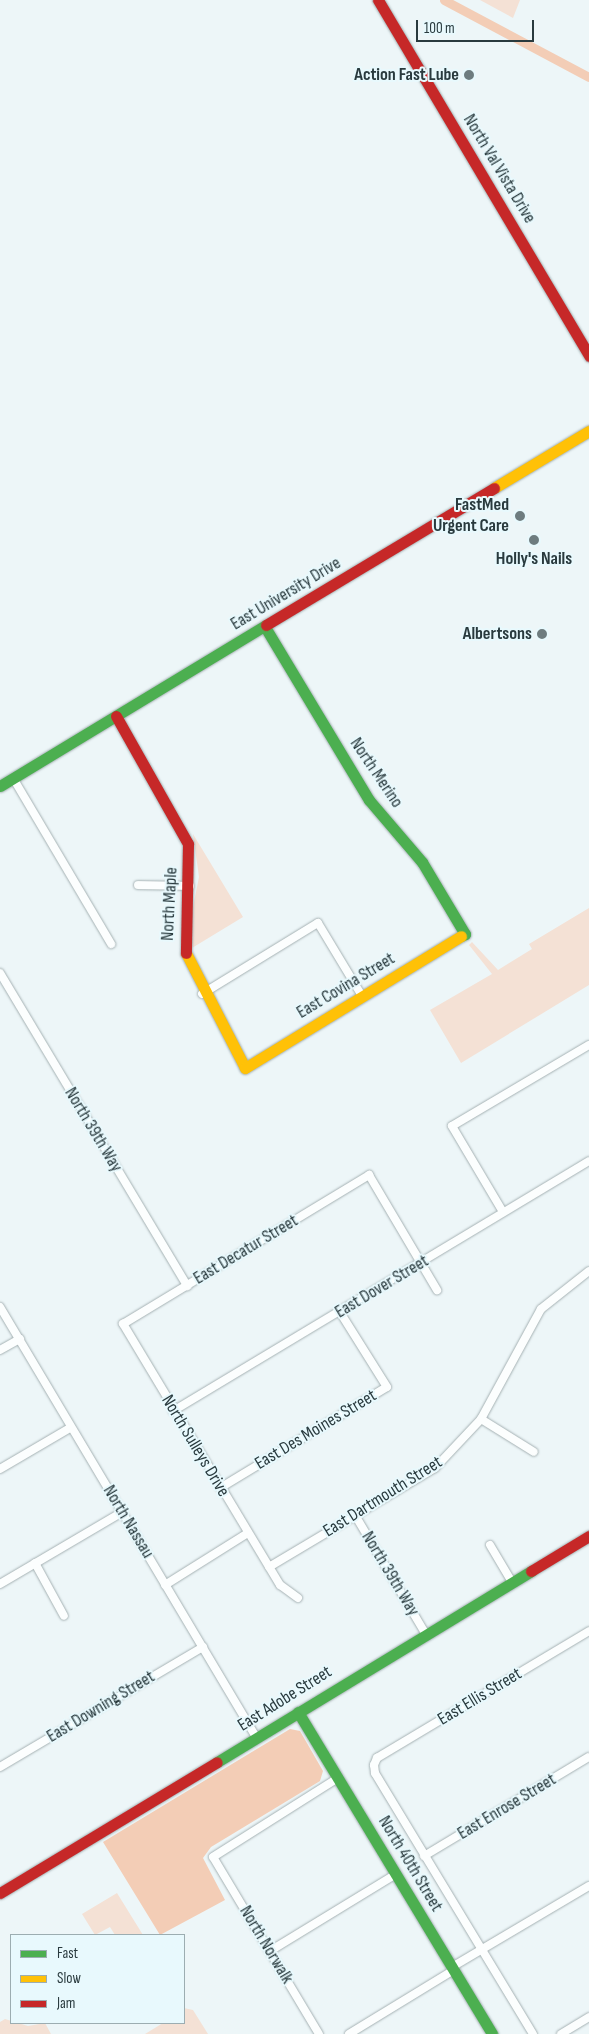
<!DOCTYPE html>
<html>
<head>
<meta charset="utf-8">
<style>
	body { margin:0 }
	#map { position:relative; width:589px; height:2034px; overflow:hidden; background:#edf6f8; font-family:"Sofia Sans Condensed",sans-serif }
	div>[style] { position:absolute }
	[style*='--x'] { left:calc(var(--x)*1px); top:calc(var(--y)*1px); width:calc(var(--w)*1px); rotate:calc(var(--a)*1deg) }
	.green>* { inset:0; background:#f4e1d5 }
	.water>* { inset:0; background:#f3cdb6 }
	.canal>* { height:9px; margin:-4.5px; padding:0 4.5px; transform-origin:4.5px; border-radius:4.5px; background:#f3cdb6 }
	.roads { filter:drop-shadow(0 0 1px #a5b1b3) drop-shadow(0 0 1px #a5b1b3) }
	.street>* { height:8px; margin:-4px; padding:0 4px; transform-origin:4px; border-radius:4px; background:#fcfefe }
	.fast>* { height:11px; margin:-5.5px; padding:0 5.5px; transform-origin:5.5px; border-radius:5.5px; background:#4caf50 }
	.slow>* { height:11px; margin:-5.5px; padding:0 5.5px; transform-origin:5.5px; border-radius:5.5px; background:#ffc107 }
	.jam>* { height:11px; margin:-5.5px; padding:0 5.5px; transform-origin:5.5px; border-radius:5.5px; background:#c62828 }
	.dots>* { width:14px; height:14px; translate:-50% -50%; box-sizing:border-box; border:2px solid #e8f9fd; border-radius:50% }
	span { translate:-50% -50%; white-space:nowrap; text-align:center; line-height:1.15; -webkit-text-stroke:4px #e8f9fd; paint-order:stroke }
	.poi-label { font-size:18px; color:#293a3e; font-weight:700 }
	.right { translate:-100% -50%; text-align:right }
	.street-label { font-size:18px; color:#293a3e }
	.legend { position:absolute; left:10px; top:1934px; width:175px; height:90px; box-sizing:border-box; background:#e8f9fd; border:1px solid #9cadb1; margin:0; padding:6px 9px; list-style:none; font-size:15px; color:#293a3e }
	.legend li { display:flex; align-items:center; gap:10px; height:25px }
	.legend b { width:25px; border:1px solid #9cadb1 }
	.scale { position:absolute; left:416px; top:20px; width:118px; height:22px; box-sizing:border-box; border:2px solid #293a3e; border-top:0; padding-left:6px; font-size:15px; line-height:18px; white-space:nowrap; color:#293a3e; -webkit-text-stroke:4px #e8f9fd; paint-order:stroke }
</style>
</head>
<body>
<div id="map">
	<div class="green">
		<i style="clip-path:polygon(480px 0,520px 0,513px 18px)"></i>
		<i style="clip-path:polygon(193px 834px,243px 917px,192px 948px,190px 922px,199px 877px)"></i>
		<i style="clip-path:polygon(589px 908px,589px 985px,461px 1063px,430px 1010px,492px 974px,469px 945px,472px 942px,498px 970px,532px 949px,529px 944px)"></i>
		<i style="clip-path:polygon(117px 1893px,143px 1935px,115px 1935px,110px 1927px,95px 1935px,82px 1914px)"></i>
		<i style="clip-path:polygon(184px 2008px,193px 2010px,208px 2034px,145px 2034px,163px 2023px,184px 2023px)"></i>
		<i style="clip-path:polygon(5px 2019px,28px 2026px,45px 2023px,51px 2034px,0 2034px,0 2022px)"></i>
	</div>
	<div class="water">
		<i style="clip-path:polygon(290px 1729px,300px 1731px,323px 1771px,320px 1781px,211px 1847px,203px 1858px,225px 1900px,160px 1935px,103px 1842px)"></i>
	</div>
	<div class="canal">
		<i style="--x:444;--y:0;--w:164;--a:28"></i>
	</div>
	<div class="roads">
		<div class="street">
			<i style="--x:13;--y:778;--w:193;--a:59.4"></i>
			<i style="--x:138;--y:885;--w:52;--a:1.1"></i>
			<i style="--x:0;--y:973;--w:365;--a:59.1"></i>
			<i style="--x:202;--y:994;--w:136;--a:-31.5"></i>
			<i style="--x:318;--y:923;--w:85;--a:58.9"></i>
			<i style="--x:503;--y:1212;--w:100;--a:-120.7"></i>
			<i style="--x:452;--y:1126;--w:159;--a:-30.6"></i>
			<i style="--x:0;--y:1307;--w:500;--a:59.23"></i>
			<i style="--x:0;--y:1350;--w:23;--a:-29"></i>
			<i style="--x:173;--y:1411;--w:485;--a:-31"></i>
			<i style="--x:481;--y:1419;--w:62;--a:31.9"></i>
			<i style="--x:0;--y:1469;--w:81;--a:-30.4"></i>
			<i style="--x:220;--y:1488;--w:195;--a:-31.2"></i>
			<i style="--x:387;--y:1387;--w:89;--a:-122.1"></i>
			<i style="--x:355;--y:1515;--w:137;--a:59.3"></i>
			<i style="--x:490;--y:1545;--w:43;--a:59.3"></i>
			<i style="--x:35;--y:1563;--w:60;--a:61.3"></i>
			<i style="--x:269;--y:1567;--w:193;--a:-30.8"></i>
			<i style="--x:435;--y:1468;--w:67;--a:-46.8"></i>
			<i style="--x:481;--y:1419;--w:125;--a:-61.4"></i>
			<i style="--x:541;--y:1309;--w:61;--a:-38.4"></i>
			<i style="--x:0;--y:1584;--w:142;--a:-30.5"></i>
			<i style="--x:165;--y:1585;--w:98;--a:-32.1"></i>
			<i style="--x:298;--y:1598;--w:22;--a:-144"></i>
			<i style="--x:280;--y:1585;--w:305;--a:-121"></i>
			<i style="--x:123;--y:1324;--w:288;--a:-31.2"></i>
			<i style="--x:369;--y:1175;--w:134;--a:59.4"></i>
			<i style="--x:0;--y:1767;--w:236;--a:-30.6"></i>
			<i style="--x:424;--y:1856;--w:192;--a:-31"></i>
			<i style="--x:270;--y:1951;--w:148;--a:-31.4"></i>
			<i style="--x:452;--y:1967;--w:159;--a:-30.6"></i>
			<i style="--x:319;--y:2034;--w:206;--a:-120.9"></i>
			<i style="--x:213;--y:1857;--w:148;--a:-32.3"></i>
			<i style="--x:349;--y:2034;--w:123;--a:-31.4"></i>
			<i style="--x:533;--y:2034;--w:305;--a:-121.2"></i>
			<i style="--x:375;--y:1773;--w:8;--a:-97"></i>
			<i style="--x:374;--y:1765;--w:8;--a:-67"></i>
			<i style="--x:377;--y:1758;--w:247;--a:-30.9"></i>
			<i style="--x:561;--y:2034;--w:33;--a:-31"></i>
		</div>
		<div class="fast">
			<i style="--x:265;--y:627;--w:202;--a:59"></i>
			<i style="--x:369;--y:800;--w:82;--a:49.5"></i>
			<i style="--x:422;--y:862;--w:84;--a:59.2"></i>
			<i style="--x:465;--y:934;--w:4;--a:153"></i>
			<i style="--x:0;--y:786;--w:311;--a:-31.2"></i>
			<i style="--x:298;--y:1712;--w:376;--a:58.9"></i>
			<i style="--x:217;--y:1762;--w:368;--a:-31.3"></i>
		</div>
		<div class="slow">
			<i style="--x:494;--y:488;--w:111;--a:-31"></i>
			<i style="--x:186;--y:953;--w:129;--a:62.8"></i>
			<i style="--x:245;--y:1068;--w:253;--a:-31.4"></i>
		</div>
		<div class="jam">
			<i style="--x:378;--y:0;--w:414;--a:59.3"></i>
			<i style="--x:266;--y:625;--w:266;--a:-31"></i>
			<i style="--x:116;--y:716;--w:147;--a:60.6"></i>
			<i style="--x:188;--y:844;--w:109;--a:91.1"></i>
			<i style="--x:531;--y:1571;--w:68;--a:-31.1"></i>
			<i style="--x:0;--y:1893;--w:253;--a:-31.1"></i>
		</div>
	</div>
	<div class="dots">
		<i style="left:469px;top:75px;background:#6e7c7f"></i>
		<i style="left:520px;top:516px;background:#6e7c7f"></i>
		<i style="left:534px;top:540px;background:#6e7c7f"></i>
		<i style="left:542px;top:634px;background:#6e7c7f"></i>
	</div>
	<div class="poi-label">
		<span class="right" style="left:459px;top:75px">Action Fast Lube</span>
		<span class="right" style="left:509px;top:516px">FastMed<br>Urgent Care</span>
		<span style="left:534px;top:559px">Holly's Nails</span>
		<span class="right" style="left:532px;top:634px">Albertsons</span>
	</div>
	<div class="street-label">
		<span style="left:499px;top:169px;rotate:59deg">North Val Vista Drive</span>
		<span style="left:286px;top:594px;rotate:-31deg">East University Drive</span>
		<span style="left:376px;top:773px;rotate:56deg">North Merino</span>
		<span style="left:170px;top:904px;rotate:-87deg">North Maple</span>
		<span style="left:346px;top:986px;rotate:-31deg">East Covina Street</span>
		<span style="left:93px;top:1130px;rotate:59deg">North 39th Way</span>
		<span style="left:246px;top:1250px;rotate:-31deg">East Decatur Street</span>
		<span style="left:382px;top:1287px;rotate:-31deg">East Dover Street</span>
		<span style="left:316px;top:1430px;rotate:-31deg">East Des Moines Street</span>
		<span style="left:195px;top:1446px;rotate:59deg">North Sulleys Drive</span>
		<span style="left:383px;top:1497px;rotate:-32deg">East Dartmouth Street</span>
		<span style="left:128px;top:1522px;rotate:59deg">North Nassau</span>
		<span style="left:390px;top:1574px;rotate:59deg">North 39th Way</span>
		<span style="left:480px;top:1697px;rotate:-31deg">East Ellis Street</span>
		<span style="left:285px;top:1699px;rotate:-32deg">East Adobe Street</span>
		<span style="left:101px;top:1707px;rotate:-31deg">East Downing Street</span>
		<span style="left:507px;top:1807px;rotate:-31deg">East Enrose Street</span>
		<span style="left:410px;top:1864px;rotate:59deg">North 40th Street</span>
		<span style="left:266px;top:1945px;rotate:59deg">North Norwalk</span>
	</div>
	<ul class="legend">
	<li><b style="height:6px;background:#4caf50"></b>Fast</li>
	<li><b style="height:6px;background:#ffc107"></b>Slow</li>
	<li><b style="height:6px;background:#c62828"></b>Jam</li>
	</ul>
	<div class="scale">100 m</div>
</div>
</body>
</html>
